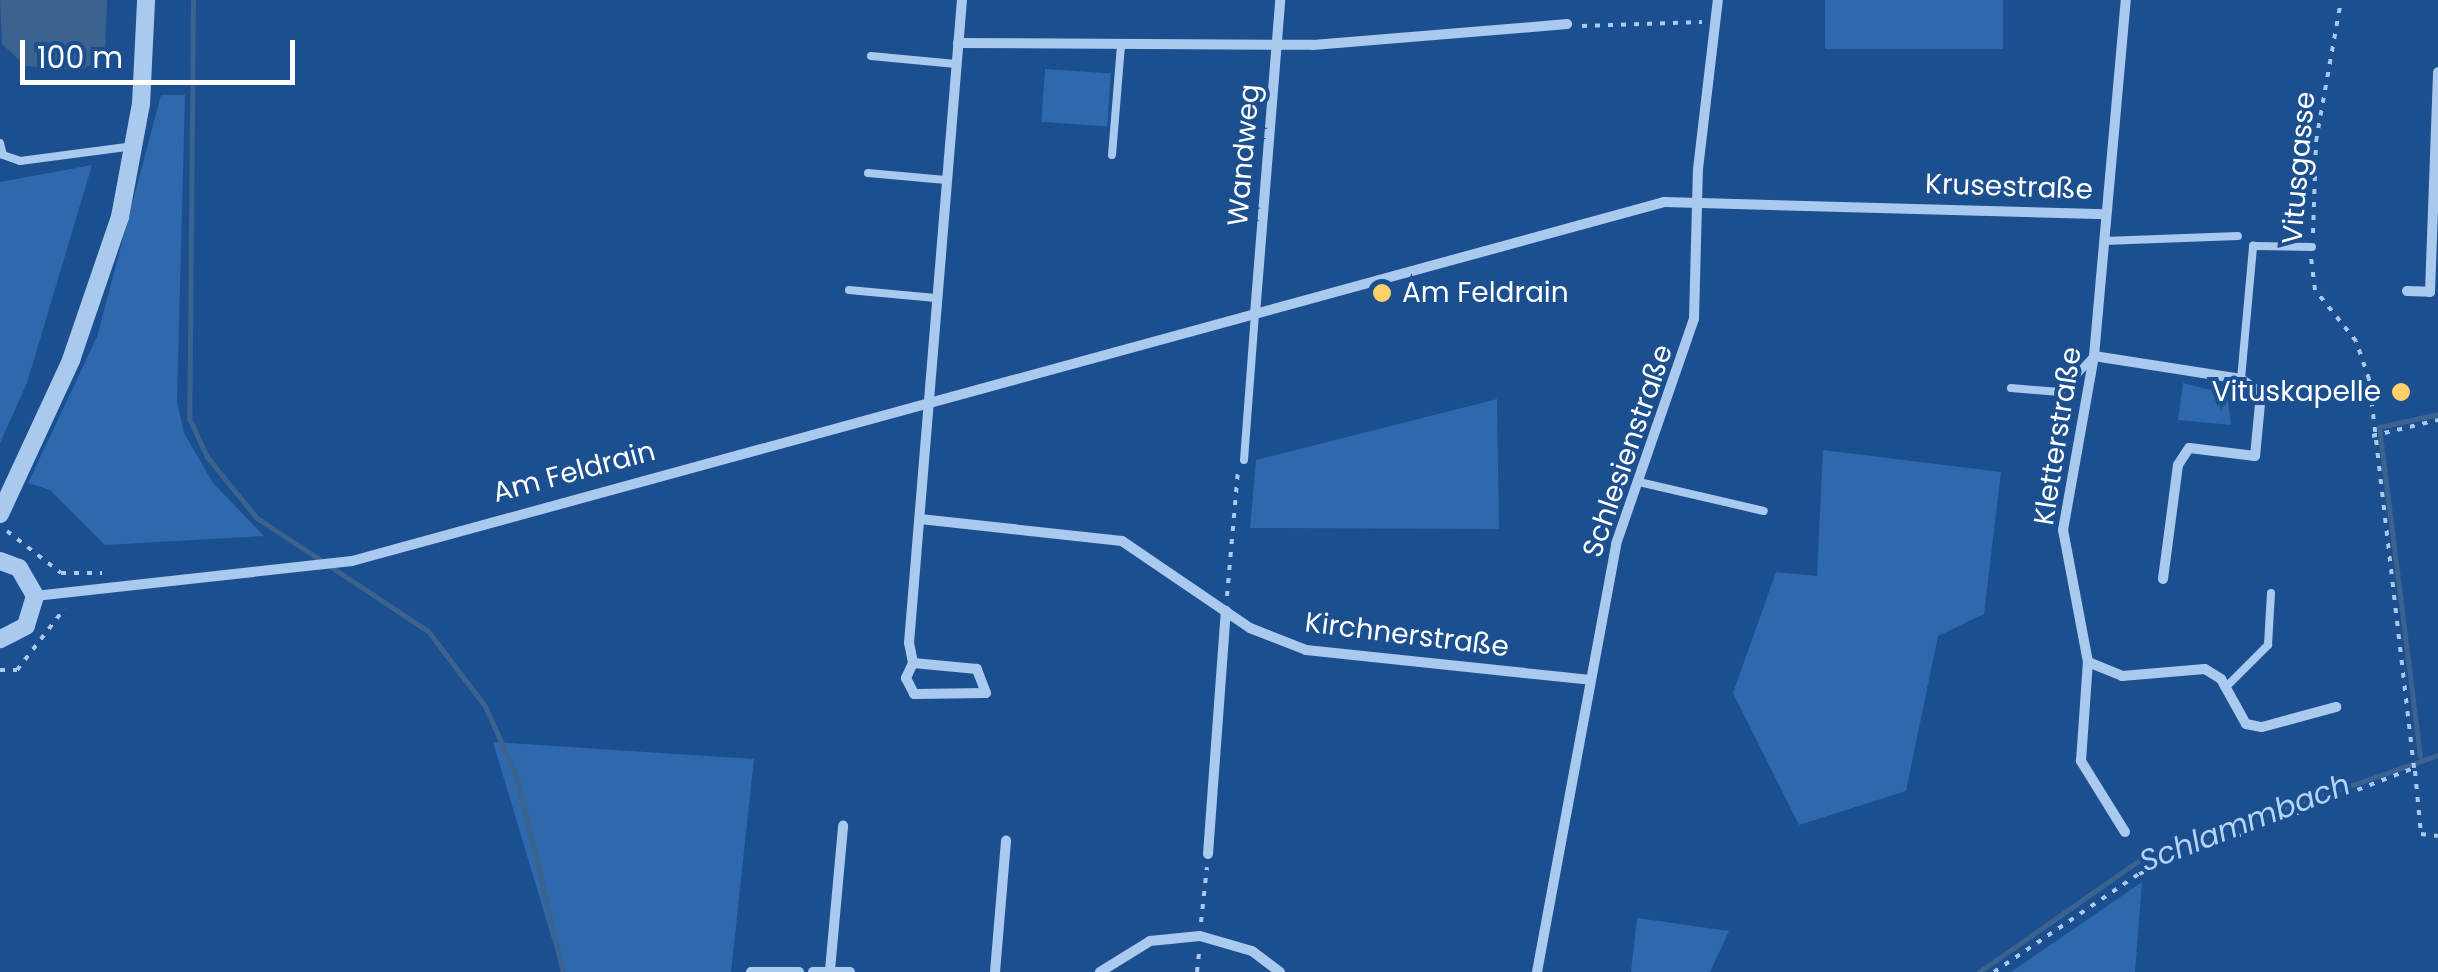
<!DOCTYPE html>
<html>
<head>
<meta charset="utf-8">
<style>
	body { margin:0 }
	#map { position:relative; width:2438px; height:972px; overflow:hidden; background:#1b4f8f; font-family:Poppins,sans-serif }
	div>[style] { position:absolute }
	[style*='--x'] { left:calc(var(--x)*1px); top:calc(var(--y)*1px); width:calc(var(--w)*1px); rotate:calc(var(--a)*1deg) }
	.green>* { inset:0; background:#2e69ad; transform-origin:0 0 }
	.water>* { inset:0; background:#3c6290 }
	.stream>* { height:5px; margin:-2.5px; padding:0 2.5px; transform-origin:2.5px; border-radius:2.5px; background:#3c6290 }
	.path>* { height:4px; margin-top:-2px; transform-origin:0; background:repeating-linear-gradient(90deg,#a9c9ee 0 5px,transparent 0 13px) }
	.service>* { height:8px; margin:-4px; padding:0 4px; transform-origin:4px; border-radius:4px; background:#a9c9ee }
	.minor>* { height:10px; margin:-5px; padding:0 5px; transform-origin:5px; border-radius:5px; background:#a9c9ee }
	.tertiary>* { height:18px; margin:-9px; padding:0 9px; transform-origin:9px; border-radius:9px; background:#a9c9ee }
	.dots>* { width:28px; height:28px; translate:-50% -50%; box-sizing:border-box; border:5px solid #1b4f8f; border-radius:50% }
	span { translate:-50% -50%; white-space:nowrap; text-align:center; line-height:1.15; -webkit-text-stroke:8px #1b4f8f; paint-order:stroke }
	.street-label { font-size:28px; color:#fff }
	.poi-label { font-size:28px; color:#fff }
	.left { translate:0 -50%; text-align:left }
	.right { translate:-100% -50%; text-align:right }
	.water-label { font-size:30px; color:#b5d3f5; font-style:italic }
	.scale { position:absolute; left:20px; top:40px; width:275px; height:45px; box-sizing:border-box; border:5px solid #fff; border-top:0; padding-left:12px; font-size:30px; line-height:35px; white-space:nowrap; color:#fff; -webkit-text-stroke:8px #1b4f8f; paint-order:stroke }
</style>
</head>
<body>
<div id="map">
	<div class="green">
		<i style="left:1825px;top:0;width:178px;height:49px"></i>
		<i style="left:1045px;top:69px;width:66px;height:53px;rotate:4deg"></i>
		<i style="clip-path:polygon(161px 95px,185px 95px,177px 401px,184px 433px,213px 483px,264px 536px,105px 545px,50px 490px,28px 483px,97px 337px)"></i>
		<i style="clip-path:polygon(92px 165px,27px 383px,0 443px,0 182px)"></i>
		<i style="clip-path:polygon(2183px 383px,2227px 394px,2231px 425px,2178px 420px)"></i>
		<i style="clip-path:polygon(1497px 399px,1499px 529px,1250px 528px,1256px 460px)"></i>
		<i style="clip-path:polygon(1823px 450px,2001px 472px,1984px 614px,1938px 636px,1906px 791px,1799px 825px,1733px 693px,1776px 572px,1817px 576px)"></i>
		<i style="clip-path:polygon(493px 742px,754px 759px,731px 972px,562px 972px)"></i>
		<i style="clip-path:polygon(2142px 882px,2135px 972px,2011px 972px)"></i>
		<i style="clip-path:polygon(1637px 918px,1729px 931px,1710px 972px,1631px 972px)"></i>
	</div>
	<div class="water">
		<i style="clip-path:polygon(0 0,107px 0,105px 54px,82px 70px,26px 66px,2px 44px)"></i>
	</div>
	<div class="stream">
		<i style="--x:193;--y:0;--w:418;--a:90.5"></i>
		<i style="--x:189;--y:418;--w:43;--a:65.2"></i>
		<i style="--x:207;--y:457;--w:79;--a:50.7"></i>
		<i style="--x:257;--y:518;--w:205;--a:33.5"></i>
		<i style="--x:428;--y:631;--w:94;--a:52.8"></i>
		<i style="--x:485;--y:706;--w:79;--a:66"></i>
		<i style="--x:517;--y:778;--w:199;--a:76.7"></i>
		<i style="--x:2420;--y:756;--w:332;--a:-97.1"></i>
		<i style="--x:2379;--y:427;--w:60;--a:-12.4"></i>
		<i style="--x:1979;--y:972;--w:198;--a:-34.9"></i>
		<i style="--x:2141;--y:859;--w:315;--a:-19.3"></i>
	</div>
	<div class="path">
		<i style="--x:1582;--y:26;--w:120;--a:-1.9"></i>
		<i style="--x:2313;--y:233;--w:92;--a:-88.1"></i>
		<i style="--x:2316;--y:141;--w:143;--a:-79.9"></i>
		<i style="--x:2372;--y:436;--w:68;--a:-13.6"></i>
		<i style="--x:7;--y:531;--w:68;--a:37.9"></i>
		<i style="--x:61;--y:573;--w:41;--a:0"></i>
		<i style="--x:1227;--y:596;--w:125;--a:-85"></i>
		<i style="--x:0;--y:670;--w:17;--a:0"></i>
		<i style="--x:17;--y:670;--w:78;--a:-52.3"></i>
		<i style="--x:2415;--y:771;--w:63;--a:84.6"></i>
		<i style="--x:2421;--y:834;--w:17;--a:7"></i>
		<i style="--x:1201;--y:922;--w:55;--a:-83.8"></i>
		<i style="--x:1197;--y:972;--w:20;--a:-84"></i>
		<i style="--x:1994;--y:972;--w:175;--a:-34.1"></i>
		<i style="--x:2139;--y:874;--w:295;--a:-21.1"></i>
		<i style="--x:2414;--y:768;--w:392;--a:-96.6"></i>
		<i style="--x:2369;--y:379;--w:40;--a:-108.9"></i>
		<i style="--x:2356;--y:341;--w:65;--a:-128.8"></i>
		<i style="--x:2315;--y:290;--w:33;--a:-97"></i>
	</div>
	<div class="service">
		<i style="--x:871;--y:56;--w:85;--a:5.4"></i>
		<i style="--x:0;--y:143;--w:12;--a:76"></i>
		<i style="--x:3;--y:155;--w:18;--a:19"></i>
		<i style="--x:20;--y:161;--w:115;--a:-7.5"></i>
		<i style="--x:1112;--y:155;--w:110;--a:-85.3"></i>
		<i style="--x:868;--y:173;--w:78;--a:5.1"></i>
		<i style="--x:2104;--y:241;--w:134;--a:-2.1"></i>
		<i style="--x:849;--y:290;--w:87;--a:5.3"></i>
		<i style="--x:2241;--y:379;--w:134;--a:-84.8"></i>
		<i style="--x:2253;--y:246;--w:59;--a:1"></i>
		<i style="--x:2011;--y:388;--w:49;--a:4.7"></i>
		<i style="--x:2060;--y:392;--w:50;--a:-46.6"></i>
		<i style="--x:1244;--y:460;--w:146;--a:-85.7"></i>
		<i style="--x:1639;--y:482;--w:128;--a:13.1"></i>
		<i style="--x:2225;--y:688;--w:61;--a:-45"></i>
		<i style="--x:2268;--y:645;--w:52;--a:-86.7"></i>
	</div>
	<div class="minor">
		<i style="--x:958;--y:43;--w:355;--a:0.3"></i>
		<i style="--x:1313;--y:45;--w:255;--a:-4.7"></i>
		<i style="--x:2407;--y:291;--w:23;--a:2"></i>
		<i style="--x:2430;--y:292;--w:220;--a:-87.9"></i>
		<i style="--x:1255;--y:314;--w:315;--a:-85.4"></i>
		<i style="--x:2094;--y:356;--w:149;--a:8.9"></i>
		<i style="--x:2241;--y:379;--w:24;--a:35"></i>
		<i style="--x:2261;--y:393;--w:63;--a:95.4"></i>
		<i style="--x:2255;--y:456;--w:66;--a:-173.1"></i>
		<i style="--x:2189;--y:448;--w:20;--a:123"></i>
		<i style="--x:2178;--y:465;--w:115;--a:97.5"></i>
		<i style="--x:920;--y:519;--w:203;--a:6.2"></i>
		<i style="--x:1122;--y:541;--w:155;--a:34.2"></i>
		<i style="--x:1250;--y:628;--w:60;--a:21.4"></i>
		<i style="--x:1306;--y:650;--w:286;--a:6"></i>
		<i style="--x:35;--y:596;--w:319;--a:-6.3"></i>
		<i style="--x:352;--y:561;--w:1360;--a:-15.3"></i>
		<i style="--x:1664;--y:202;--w:442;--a:1.6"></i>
		<i style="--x:2088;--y:662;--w:37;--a:22"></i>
		<i style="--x:2122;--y:676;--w:83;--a:-4.8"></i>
		<i style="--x:2205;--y:669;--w:19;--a:32"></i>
		<i style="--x:2221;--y:679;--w:51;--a:60.9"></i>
		<i style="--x:2246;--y:724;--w:16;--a:11"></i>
		<i style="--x:2262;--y:727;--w:77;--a:-15.1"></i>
		<i style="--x:913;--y:663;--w:17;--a:115"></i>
		<i style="--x:906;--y:678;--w:18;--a:63"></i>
		<i style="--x:914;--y:694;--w:72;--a:-0.8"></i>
		<i style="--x:986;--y:693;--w:26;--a:-111"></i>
		<i style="--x:977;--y:669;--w:64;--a:-174.6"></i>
		<i style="--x:913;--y:663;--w:20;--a:-101"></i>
		<i style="--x:909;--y:643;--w:645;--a:-85.29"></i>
		<i style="--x:2125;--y:832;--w:84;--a:-121.8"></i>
		<i style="--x:2081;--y:761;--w:99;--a:-86"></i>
		<i style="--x:2088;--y:662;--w:134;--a:-100.7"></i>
		<i style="--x:2063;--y:530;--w:177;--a:-79.9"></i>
		<i style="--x:2094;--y:356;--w:357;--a:-84.9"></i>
		<i style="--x:1208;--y:854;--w:244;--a:-85.8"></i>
		<i style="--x:830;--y:970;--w:145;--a:-84.8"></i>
		<i style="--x:751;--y:972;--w:48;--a:0"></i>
		<i style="--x:813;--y:972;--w:37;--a:0"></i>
		<i style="--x:995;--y:972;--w:132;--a:-85.2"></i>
		<i style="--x:1100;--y:972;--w:59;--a:-31.8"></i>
		<i style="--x:1150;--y:941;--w:50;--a:-5.7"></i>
		<i style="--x:1200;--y:936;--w:54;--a:16.1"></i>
		<i style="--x:1252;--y:951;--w:35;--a:37"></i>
		<i style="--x:1537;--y:972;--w:435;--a:-79.5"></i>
		<i style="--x:1616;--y:544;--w:238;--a:-70.9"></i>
		<i style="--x:1694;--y:319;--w:150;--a:-88.5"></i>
		<i style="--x:1698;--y:169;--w:170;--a:-83.3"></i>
	</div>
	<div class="tertiary">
		<i style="--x:0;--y:514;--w:170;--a:-65.2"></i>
		<i style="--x:71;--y:360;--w:151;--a:-71.1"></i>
		<i style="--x:120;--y:217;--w:115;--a:-79.5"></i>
		<i style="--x:141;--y:104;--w:104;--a:-87.2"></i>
		<i style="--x:0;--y:561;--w:20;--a:20"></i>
		<i style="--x:19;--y:568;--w:32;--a:60"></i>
		<i style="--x:35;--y:596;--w:31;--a:107"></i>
		<i style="--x:26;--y:626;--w:29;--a:153"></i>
	</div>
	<div class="dots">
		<i style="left:1382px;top:293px;background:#ffd166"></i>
		<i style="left:2401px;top:392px;background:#ffd166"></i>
	</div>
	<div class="street-label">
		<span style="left:1244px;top:155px;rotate:-85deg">Wandweg</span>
		<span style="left:2299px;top:168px;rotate:-85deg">Vitusgasse</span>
		<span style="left:2009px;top:187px;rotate:2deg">Krusestraße</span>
		<span style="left:2058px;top:436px;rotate:-81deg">Kletterstraße</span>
		<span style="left:1628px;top:451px;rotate:-71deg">Schlesienstraße</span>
		<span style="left:574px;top:472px;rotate:-15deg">Am Feldrain</span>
		<span style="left:1407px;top:635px;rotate:7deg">Kirchnerstraße</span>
	</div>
	<div class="poi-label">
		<span class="left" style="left:1402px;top:293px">Am Feldrain</span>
		<span class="right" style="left:2381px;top:392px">Vituskapelle</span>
	</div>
	<div class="water-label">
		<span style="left:2245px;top:823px;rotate:-21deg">Schlammbach</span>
	</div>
	<div class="scale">100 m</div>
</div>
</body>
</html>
